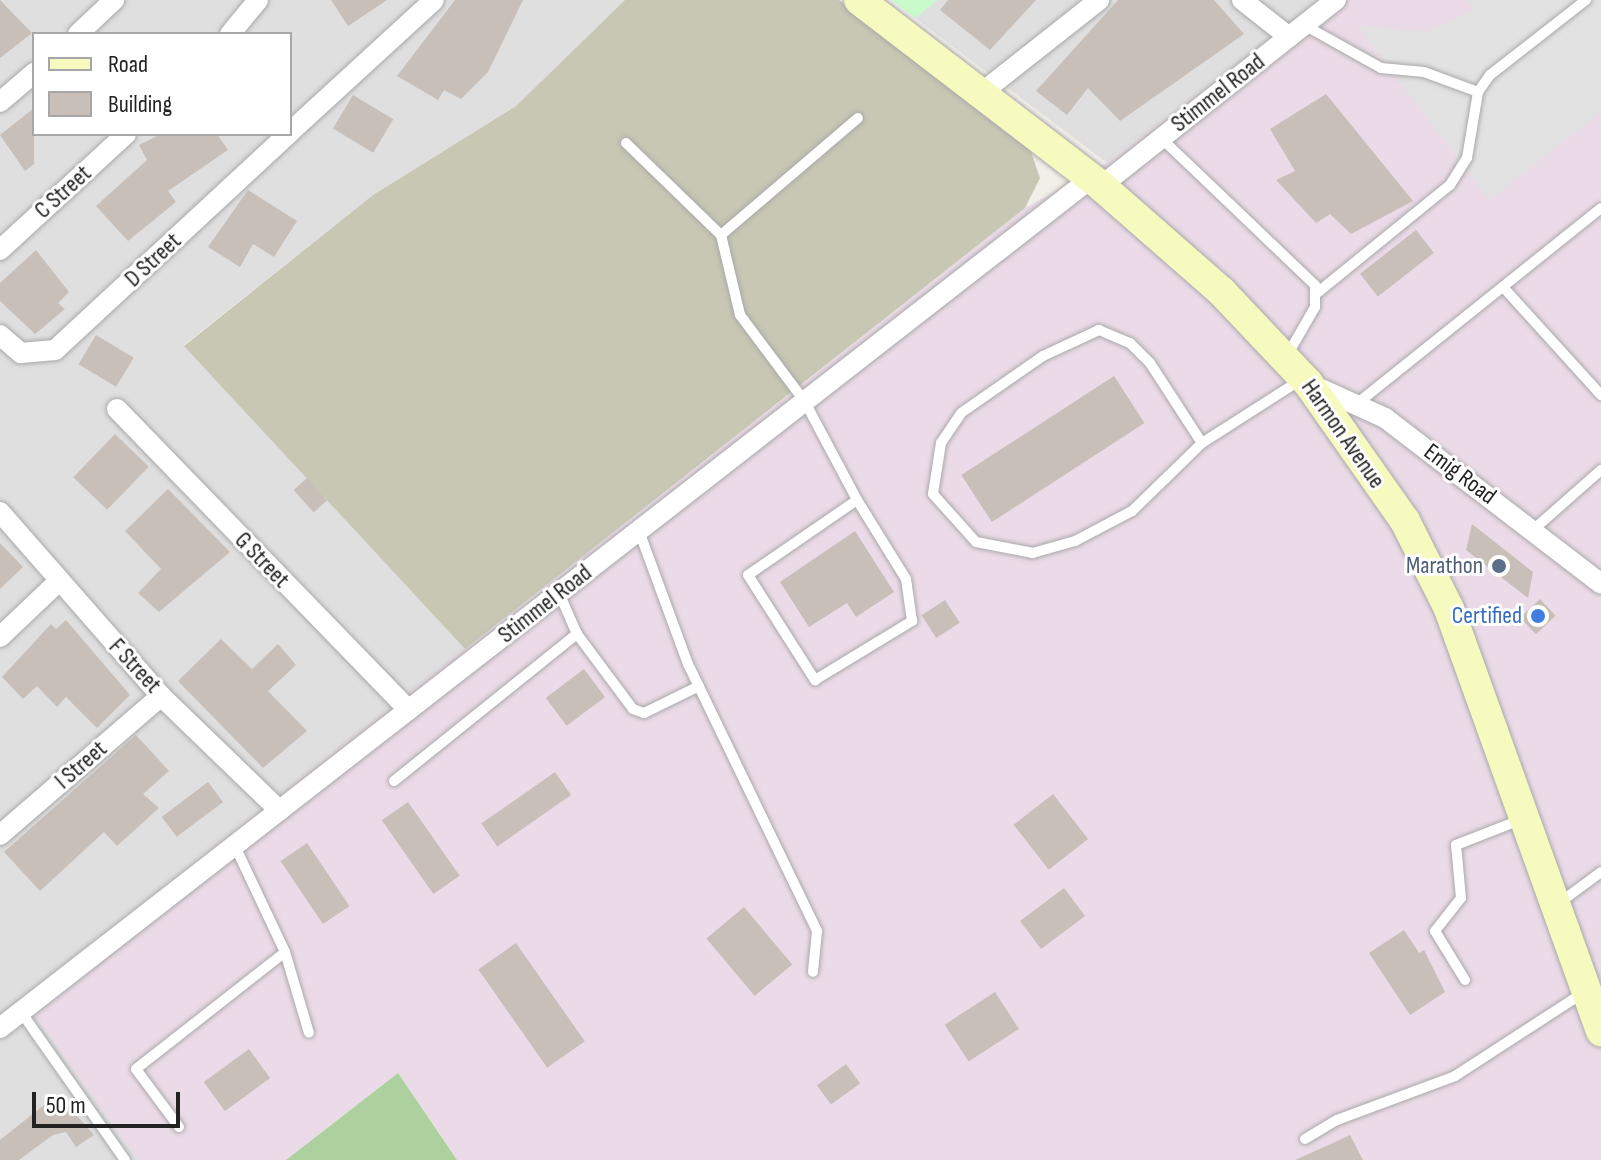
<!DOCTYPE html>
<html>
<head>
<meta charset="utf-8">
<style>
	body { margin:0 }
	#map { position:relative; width:1601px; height:1160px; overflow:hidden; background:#f2efe9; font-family:"Sofia Sans Condensed",sans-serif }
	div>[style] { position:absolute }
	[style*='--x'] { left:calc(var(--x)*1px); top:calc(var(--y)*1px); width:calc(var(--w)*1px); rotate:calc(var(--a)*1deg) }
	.residential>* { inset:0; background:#e0dfdf }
	.industrial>* { inset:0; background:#ebdbe8 }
	.construction>* { inset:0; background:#c7c7b4 }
	.forest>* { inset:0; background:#add19e }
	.park>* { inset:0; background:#c8facc }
	.parking>* { inset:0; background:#e2e2e2 }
	.building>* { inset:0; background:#c7bfb8; transform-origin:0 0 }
	.roads { filter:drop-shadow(0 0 2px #a9a9a9) drop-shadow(0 0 2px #a9a9a9) }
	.lane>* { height:10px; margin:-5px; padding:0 5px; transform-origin:5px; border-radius:5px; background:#fff }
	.street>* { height:20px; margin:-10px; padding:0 10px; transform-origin:10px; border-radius:10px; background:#fff }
	.secondary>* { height:30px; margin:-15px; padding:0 15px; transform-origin:15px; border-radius:15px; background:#f7fabf }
	.dots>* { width:22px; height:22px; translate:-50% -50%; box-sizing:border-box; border:4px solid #fff; border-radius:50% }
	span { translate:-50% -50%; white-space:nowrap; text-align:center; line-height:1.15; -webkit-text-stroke:6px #fff; paint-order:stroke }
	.street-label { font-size:24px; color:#222 }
	.service-label { font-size:24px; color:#4e5e75 }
	.right { translate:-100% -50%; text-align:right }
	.shop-label { font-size:24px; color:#366cbe }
	.legend { position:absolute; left:32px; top:32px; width:260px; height:104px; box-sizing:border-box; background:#fff; border:2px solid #a7a7a7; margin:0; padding:10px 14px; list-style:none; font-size:24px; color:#222 }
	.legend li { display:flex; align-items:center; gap:16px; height:40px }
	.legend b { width:40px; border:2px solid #a7a7a7 }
	.scale { position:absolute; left:32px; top:1092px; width:148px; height:36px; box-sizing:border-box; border:4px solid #222; border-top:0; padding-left:10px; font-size:24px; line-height:28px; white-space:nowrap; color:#222; -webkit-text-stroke:6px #fff; paint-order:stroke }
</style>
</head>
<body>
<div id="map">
	<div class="residential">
		<i style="clip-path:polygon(evenodd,0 0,625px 0,516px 106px,373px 195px,184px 345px,465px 649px,22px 997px,138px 1160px,0 1160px,0 0,34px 34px,290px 34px,290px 134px,34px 134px,34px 34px)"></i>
		<i style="clip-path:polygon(937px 0,1320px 0,1107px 163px,915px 18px)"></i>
	</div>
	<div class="industrial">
		<i style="clip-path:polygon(1320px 0,1601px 0,1601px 1160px,457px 1160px,398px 1073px,286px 1160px,138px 1160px,22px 997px,1025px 208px,1107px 163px)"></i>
	</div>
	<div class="construction">
		<i style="clip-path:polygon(625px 0,839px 0,1029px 146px,1040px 178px,1025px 208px,465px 649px,184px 346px,373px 195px,516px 106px)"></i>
	</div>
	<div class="forest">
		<i style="clip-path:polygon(398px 1073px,457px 1160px,286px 1160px)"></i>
	</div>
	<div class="park">
		<i style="clip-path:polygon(892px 0,937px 0,915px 18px)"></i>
	</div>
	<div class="parking">
		<i style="clip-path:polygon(1467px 0,1601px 0,1601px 112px,1489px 200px,1356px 25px,1427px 32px,1474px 10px)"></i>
	</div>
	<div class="building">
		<i style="clip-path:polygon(0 0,32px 33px,0 58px)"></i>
		<i style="clip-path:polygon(331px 0,387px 0,348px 26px)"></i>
		<i style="clip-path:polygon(455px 0,523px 0,488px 72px,461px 99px,444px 90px,438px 100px,397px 76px)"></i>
		<i style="clip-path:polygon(948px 0,1036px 0,990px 50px,940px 10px)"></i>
		<i style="clip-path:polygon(1118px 0,1214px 0,1244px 34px,1120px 121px,1088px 88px,1067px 115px,1036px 91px)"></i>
		<i style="clip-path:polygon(1326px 94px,1413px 201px,1351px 234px,1330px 214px,1316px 223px,1276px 180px,1295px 171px,1270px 129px)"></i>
		<i style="left:353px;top:95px;width:47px;height:39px;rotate:31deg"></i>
		<i style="clip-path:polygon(34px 108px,34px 164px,25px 171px,0 135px)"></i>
		<i style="clip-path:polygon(161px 134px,217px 134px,228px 150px,168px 191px,176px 202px,128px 241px,96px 206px,147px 160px,139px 145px)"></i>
		<i style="clip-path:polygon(248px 190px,297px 221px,274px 257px,253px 244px,240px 267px,208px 247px)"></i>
		<i style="left:1416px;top:230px;width:29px;height:71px;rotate:52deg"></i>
		<i style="clip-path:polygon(36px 250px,69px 292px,58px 303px,65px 309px,35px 334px,0 301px,0 283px)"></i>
		<i style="left:96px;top:335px;width:44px;height:34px;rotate:31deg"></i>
		<i style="left:1114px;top:376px;width:56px;height:182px;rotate:57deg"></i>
		<i style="left:115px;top:434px;width:47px;height:60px;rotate:44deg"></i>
		<i style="left:307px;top:478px;width:30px;height:18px;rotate:48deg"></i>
		<i style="clip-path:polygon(168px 489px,230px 552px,159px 612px,138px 593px,161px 569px,125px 531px)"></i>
		<i style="clip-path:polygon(1472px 524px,1533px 572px,1528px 598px,1466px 550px)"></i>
		<i style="clip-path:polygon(855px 531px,894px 592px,856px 617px,847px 603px,809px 627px,780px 582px)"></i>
		<i style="clip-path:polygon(0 543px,23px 567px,0 589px)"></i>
		<i style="left:1540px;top:599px;width:23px;height:27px;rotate:47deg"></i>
		<i style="left:945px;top:600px;width:27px;height:28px;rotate:57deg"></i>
		<i style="clip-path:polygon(66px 620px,130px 695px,97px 728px,66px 697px,57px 707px,37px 686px,23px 699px,2px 677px,51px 624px,56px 629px)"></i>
		<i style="clip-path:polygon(221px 639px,252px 669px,278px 644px,296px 665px,268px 691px,307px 731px,263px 768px,178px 681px)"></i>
		<i style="left:584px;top:669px;width:35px;height:48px;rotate:53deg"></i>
		<i style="clip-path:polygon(136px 735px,169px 771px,143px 794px,159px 808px,117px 846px,104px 832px,40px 891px,4px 852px)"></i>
		<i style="left:555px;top:772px;width:28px;height:90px;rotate:55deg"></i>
		<i style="left:208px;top:782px;width:25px;height:58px;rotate:53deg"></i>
		<i style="left:1053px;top:794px;width:57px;height:50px;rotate:52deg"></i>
		<i style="left:408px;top:802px;width:90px;height:32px;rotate:55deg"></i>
		<i style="left:307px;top:843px;width:76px;height:32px;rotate:56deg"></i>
		<i style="left:1064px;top:888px;width:35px;height:55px;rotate:53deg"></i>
		<i style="left:744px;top:907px;width:75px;height:49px;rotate:50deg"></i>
		<i style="clip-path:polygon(1404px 930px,1419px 953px,1424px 950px,1445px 992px,1410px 1015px,1369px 953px)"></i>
		<i style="left:516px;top:943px;width:120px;height:46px;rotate:55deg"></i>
		<i style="left:995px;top:992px;width:44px;height:60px;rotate:57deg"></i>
		<i style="left:249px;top:1049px;width:36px;height:56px;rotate:54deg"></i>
		<i style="left:846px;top:1064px;width:24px;height:36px;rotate:54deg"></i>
		<i style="clip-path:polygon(58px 1094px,94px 1135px,76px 1147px,66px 1132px,53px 1135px,19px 1160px,0 1160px,0 1140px)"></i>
		<i style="clip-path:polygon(1350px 1135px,1363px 1160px,1295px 1160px,1335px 1142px)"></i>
	</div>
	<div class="roads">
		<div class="lane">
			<i style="--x:1304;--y:25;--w:88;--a:29.2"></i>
			<i style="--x:1381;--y:68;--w:43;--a:5.3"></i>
			<i style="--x:1424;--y:72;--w:58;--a:20.3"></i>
			<i style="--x:1161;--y:138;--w:213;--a:43.7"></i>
			<i style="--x:1315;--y:285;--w:22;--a:90"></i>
			<i style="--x:1315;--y:307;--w:54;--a:119.9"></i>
			<i style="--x:626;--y:143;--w:132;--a:44.1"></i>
			<i style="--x:721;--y:235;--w:82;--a:76.6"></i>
			<i style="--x:740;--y:315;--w:109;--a:53.2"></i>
			<i style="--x:805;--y:402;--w:111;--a:62"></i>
			<i style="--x:857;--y:500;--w:132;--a:145.5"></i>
			<i style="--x:748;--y:575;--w:125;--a:57.5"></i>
			<i style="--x:815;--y:680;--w:114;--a:-31.3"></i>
			<i style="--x:912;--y:621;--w:42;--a:-98.1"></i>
			<i style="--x:906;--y:579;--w:93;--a:-121.8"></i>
			<i style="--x:721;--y:235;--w:180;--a:-40.5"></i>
			<i style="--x:1503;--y:287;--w:146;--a:47.8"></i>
			<i style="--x:1317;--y:293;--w:171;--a:-39.1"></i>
			<i style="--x:1450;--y:185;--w:32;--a:-58"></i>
			<i style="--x:1467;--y:158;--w:67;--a:-80.5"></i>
			<i style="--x:1478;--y:92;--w:21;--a:-55"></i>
			<i style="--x:1490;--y:75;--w:122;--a:-38"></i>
			<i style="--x:1359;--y:402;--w:310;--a:-38.7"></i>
			<i style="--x:1202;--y:443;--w:98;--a:135.8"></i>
			<i style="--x:1132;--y:511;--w:64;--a:152.2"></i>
			<i style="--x:1075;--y:541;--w:44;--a:164.1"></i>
			<i style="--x:1033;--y:553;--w:58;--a:-169.1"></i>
			<i style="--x:976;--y:542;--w:64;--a:-131.9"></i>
			<i style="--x:933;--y:494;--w:52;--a:-81.1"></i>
			<i style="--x:941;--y:443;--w:36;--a:-56"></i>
			<i style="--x:961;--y:413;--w:100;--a:-34.8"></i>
			<i style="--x:1043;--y:356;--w:62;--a:-24.9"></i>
			<i style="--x:1099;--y:330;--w:34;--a:23"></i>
			<i style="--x:1130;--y:343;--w:28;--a:45"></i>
			<i style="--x:1150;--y:363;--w:95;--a:57"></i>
			<i style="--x:1202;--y:443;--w:119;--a:-32.6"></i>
			<i style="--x:1533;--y:530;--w:91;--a:-41.4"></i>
			<i style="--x:639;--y:531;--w:142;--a:69.8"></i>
			<i style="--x:688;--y:664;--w:297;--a:64.2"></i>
			<i style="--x:817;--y:931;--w:41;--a:95.6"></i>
			<i style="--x:577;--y:634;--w:94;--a:53.3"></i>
			<i style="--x:633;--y:709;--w:12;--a:20"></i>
			<i style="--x:644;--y:713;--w:61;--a:-26.1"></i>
			<i style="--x:394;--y:781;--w:235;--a:-38.8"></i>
			<i style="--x:577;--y:634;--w:45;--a:-113.7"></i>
			<i style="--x:1559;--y:903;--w:52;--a:-36.4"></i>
			<i style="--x:285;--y:952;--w:84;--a:73.5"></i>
			<i style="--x:1465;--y:980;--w:57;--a:-121.5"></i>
			<i style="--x:1435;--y:931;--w:42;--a:-51.8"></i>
			<i style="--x:1461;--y:898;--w:53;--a:-95.4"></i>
			<i style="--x:1456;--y:845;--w:69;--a:-21.3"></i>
			<i style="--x:21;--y:1012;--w:181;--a:54.9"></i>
			<i style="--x:179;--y:1127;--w:72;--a:-126.6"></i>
			<i style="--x:136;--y:1069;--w:189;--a:-38.1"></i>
			<i style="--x:285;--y:952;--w:117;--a:-115.3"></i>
			<i style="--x:1305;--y:1139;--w:37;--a:-31"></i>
			<i style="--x:1337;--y:1120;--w:126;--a:-20.4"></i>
			<i style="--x:1455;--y:1076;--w:153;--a:-33"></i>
		</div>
		<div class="street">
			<i style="--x:1242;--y:0;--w:60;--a:38.2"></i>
			<i style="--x:78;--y:34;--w:50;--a:-43.4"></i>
			<i style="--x:230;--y:34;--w:44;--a:-50.5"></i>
			<i style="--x:980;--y:94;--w:152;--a:-38.3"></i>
			<i style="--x:0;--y:102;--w:45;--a:-40.5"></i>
			<i style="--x:290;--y:132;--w:195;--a:-42.5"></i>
			<i style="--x:1101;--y:186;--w:300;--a:-38.4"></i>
			<i style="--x:0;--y:250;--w:171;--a:-42.6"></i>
			<i style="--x:0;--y:335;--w:28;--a:41"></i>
			<i style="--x:21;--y:353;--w:34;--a:-5"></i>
			<i style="--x:55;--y:350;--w:318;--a:-42.8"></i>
			<i style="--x:1308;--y:383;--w:85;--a:24.4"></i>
			<i style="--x:1385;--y:418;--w:272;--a:37.5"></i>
			<i style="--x:117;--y:409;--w:419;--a:45.9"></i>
			<i style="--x:0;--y:512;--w:244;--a:48.8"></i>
			<i style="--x:161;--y:696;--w:165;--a:44"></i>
			<i style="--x:0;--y:637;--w:81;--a:-43.5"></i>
			<i style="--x:0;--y:835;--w:213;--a:-40.8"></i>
			<i style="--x:0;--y:1028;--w:1382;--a:-37.91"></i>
		</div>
		<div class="secondary">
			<i style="--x:859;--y:0;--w:305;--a:37.5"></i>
			<i style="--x:1101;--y:186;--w:161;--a:41.2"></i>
			<i style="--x:1222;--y:292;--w:125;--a:46.6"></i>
			<i style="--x:1308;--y:383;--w:169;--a:54.9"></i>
			<i style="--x:1405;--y:521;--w:98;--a:63.4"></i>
			<i style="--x:1449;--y:609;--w:449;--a:70.2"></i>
		</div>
	</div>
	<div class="dots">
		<i style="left:1499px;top:566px;background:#5c6f8a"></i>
		<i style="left:1538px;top:616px;background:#3f7fe0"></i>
	</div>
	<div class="street-label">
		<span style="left:1218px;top:93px;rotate:-38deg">Stimmel Road</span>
		<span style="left:63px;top:192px;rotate:-42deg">C Street</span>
		<span style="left:153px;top:260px;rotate:-43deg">D Street</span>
		<span style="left:1343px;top:434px;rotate:55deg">Harmon Avenue</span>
		<span style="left:1460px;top:474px;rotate:37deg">Emig Road</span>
		<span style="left:262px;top:560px;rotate:46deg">G Street</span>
		<span style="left:545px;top:604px;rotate:-38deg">Stimmel Road</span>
		<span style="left:135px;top:666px;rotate:47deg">F Street</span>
		<span style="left:81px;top:765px;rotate:-41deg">I Street</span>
	</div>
	<div class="service-label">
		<span class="right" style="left:1483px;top:566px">Marathon</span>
	</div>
	<div class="shop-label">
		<span class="right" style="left:1522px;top:616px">Certified</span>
	</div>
	<ul class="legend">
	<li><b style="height:10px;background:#f7fabf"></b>Road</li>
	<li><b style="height:22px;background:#c7bfb8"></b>Building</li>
	</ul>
	<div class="scale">50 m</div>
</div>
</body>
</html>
